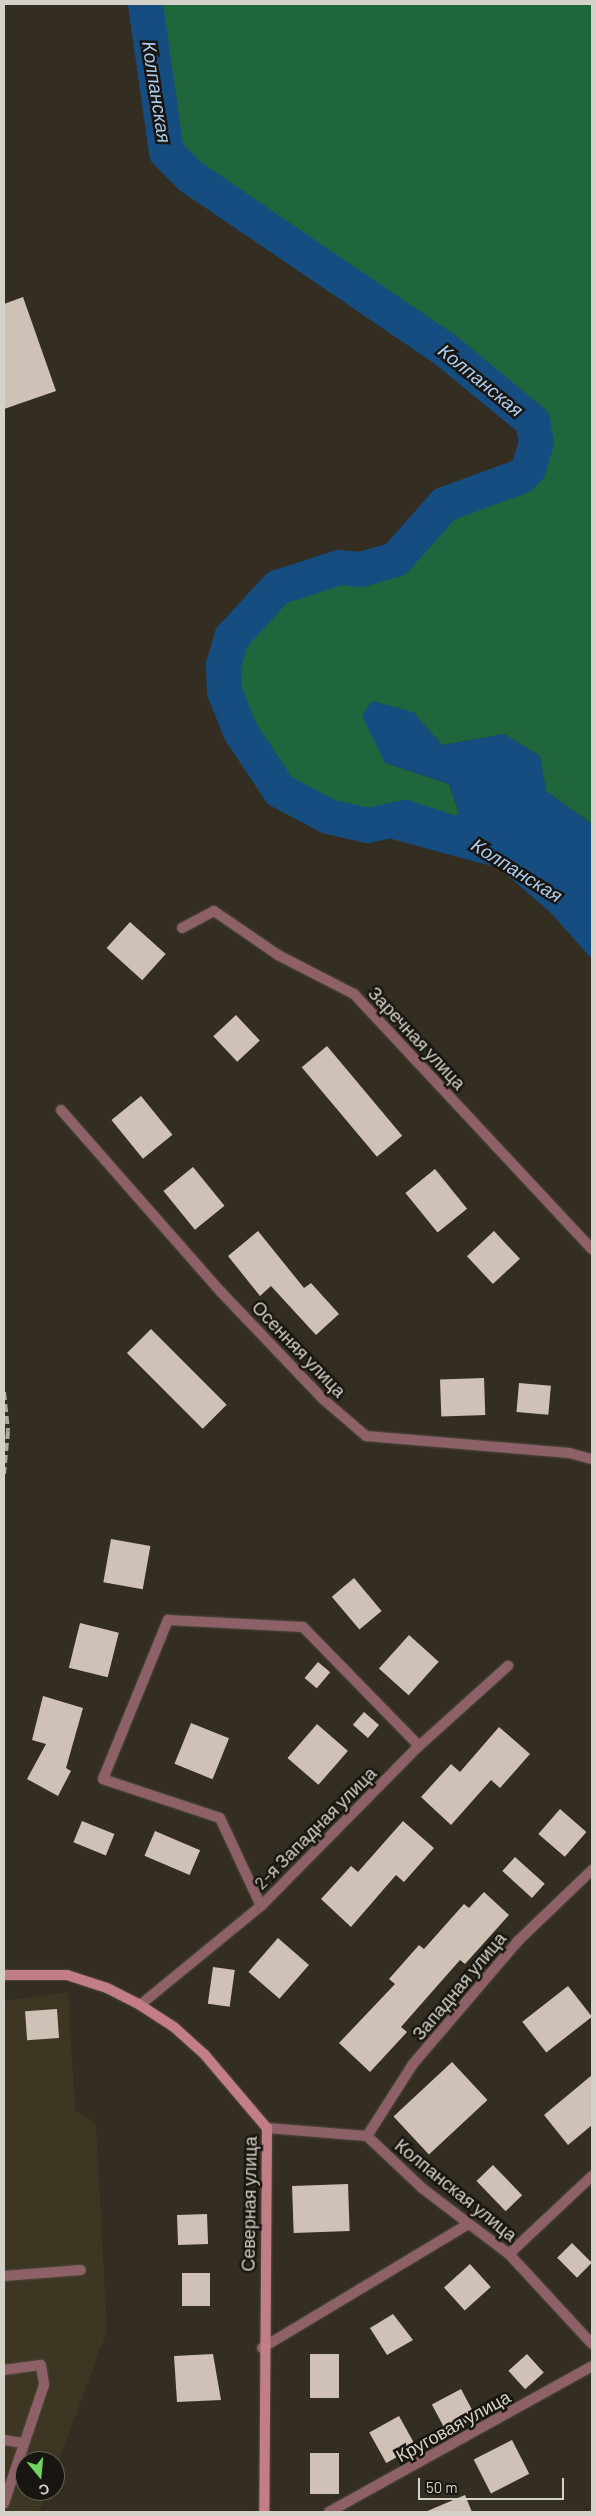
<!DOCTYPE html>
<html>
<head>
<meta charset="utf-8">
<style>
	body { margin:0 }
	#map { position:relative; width:596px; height:2516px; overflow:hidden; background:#332e21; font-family:Barlow,sans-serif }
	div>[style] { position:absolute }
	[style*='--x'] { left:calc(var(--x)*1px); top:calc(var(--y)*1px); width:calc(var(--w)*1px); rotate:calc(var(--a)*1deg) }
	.built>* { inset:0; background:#3d3623 }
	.green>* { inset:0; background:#1f663d }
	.water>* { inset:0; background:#154d80 }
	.river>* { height:35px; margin:-17.5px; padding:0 17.5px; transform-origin:17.5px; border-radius:17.5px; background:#154d80 }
	.building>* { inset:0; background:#d0c1b6; transform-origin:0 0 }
	.roads { filter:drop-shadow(0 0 1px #504b3f) drop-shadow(0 0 1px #504b3f) }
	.lane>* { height:10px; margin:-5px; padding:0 5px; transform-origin:5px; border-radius:5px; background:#8d6167 }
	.street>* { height:10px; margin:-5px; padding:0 5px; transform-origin:5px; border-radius:5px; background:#8d6167 }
	.secondary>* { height:10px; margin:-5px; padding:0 5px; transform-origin:5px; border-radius:5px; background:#c27d86 }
	.rail>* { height:4px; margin-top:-2px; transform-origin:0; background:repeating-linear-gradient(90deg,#aaa79d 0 8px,transparent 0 12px) }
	span { translate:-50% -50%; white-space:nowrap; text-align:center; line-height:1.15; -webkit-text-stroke:5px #191611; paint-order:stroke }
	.street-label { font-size:18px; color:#d4d1c9 }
	.water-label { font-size:19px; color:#abcef2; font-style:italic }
	.frame { position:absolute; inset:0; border:5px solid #d4d1c9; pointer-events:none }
	.north { position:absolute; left:15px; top:2451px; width:50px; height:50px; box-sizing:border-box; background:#191611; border:1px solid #64615b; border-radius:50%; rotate:163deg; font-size:14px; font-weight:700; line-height:20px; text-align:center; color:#d4d1c9 }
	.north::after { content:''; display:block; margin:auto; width:18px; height:22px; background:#6fd360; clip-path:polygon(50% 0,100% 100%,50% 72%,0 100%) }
	.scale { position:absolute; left:418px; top:2478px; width:146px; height:22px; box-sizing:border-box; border:2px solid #d4d1c9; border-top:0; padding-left:6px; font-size:15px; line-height:18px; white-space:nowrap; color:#d4d1c9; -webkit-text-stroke:4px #191611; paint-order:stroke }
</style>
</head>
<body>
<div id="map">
	<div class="built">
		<i style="clip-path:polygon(68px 1992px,75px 2110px,96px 2124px,107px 2331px,55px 2470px,55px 2461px,25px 2461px,25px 2491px,47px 2491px,39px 2512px,4px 2512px,4px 2001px)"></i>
	</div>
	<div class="green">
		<i style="clip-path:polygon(145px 4px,592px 4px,592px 824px,546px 791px,540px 756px,504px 734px,442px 745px,413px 712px,385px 763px,449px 784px,459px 813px,449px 822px,367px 825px,328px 816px,279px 790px,240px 731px,224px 691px,223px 665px,231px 637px,252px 610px,277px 587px,299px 578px,395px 559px,444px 504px,520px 476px,528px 468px,536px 442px,535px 429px,524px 413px,442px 347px,190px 176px,166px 152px)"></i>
	</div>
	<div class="water">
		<i style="clip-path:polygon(372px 701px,413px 712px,442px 745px,504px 734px,540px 756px,546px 791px,592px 824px,592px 959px,550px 912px,499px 868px,373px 834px,367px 825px,449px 822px,459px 813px,449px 784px,385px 763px,362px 716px)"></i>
	</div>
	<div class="river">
		<i style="--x:145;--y:4;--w:149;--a:81.9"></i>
		<i style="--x:166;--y:152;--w:34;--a:45"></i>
		<i style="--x:190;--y:176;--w:305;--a:34.2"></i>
		<i style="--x:442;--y:347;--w:117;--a:39.4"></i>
		<i style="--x:532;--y:421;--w:21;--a:79"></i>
		<i style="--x:536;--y:442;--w:27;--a:107"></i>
		<i style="--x:528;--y:468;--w:11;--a:135"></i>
		<i style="--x:520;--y:476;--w:81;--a:159.8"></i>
		<i style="--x:444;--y:504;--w:74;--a:131.7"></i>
		<i style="--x:395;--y:559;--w:35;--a:164"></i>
		<i style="--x:361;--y:569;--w:22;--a:-175"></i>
		<i style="--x:339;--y:567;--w:65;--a:162.1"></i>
		<i style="--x:277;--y:587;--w:68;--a:132.6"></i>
		<i style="--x:231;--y:637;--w:29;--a:106"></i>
		<i style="--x:223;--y:665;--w:26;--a:88"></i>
		<i style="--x:224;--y:691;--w:43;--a:68.2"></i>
		<i style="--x:240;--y:731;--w:71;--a:56.5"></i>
		<i style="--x:279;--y:790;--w:55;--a:28"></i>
		<i style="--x:328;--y:816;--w:40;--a:13"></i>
		<i style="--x:367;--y:825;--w:39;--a:-12"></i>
		<i style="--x:405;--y:817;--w:66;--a:18.4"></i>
	</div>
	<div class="building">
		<i style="clip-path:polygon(23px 297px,56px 391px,4px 409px,4px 304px)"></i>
		<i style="left:130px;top:922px;width:48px;height:35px;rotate:42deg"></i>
		<i style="left:236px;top:1015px;width:35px;height:31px;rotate:47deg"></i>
		<i style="left:327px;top:1046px;width:117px;height:33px;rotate:50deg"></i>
		<i style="left:141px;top:1096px;width:50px;height:38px;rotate:51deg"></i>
		<i style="left:193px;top:1167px;width:50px;height:38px;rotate:51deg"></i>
		<i style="left:435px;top:1169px;width:51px;height:38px;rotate:51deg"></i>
		<i style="clip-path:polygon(258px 1231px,304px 1288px,311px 1283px,339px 1314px,316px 1335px,271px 1286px,260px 1296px,228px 1256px)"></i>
		<i style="left:494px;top:1231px;width:38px;height:37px;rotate:47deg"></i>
		<i style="left:151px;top:1329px;width:107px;height:34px;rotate:45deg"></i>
		<i style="left:484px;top:1378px;width:37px;height:44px;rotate:88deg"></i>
		<i style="left:519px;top:1383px;width:32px;height:29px;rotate:5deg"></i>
		<i style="left:111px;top:1539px;width:40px;height:44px;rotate:10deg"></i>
		<i style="left:354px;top:1578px;width:43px;height:29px;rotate:50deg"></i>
		<i style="left:80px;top:1623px;width:40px;height:46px;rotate:14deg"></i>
		<i style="left:409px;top:1635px;width:40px;height:45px;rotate:42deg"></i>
		<i style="left:318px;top:1662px;width:16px;height:21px;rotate:40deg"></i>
		<i style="clip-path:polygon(43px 1696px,83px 1708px,66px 1768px,71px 1771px,58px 1796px,27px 1779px,46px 1744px,32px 1740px)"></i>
		<i style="left:364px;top:1712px;width:20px;height:17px;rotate:41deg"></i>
		<i style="left:191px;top:1723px;width:41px;height:44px;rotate:22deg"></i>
		<i style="left:317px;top:1724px;width:41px;height:45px;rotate:41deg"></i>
		<i style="clip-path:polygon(499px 1727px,530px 1754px,500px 1788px,491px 1780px,451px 1825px,421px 1797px,451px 1764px,460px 1772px)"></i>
		<i style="left:560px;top:1809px;width:35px;height:33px;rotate:41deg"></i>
		<i style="left:82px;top:1821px;width:35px;height:23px;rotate:22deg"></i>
		<i style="clip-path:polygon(403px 1821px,434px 1848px,404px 1882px,396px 1875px,351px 1927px,321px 1899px,351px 1866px,358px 1872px)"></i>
		<i style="left:155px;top:1831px;width:49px;height:27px;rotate:23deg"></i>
		<i style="left:515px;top:1857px;width:40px;height:19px;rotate:42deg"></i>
		<i style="clip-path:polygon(484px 1892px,509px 1915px,465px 1964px,460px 1960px,401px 2027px,407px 2032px,370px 2072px,339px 2043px,395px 1984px,389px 1979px,419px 1945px,424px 1949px,464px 1904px,469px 1908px)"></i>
		<i style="left:278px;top:1938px;width:41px;height:45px;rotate:41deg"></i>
		<i style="left:213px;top:1967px;width:22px;height:37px;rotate:8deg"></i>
		<i style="left:568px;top:1986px;width:39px;height:58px;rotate:52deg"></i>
		<i style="left:57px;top:2009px;width:29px;height:32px;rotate:86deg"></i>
		<i style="left:452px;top:2062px;width:52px;height:80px;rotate:47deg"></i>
		<i style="clip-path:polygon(592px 2075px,592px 2125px,568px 2145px,544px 2115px)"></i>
		<i style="left:493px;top:2165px;width:42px;height:23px;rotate:46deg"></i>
		<i style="left:348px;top:2184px;width:47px;height:56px;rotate:88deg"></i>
		<i style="left:207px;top:2214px;width:30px;height:30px;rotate:88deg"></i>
		<i style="left:572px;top:2243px;width:28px;height:21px;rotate:45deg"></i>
		<i style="left:470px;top:2264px;width:31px;height:35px;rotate:48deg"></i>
		<i style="left:182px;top:2273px;width:28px;height:33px"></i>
		<i style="clip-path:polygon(393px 2314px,413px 2340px,387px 2355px,370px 2328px)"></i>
		<i style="clip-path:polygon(213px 2354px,221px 2400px,177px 2402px,174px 2356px)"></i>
		<i style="left:310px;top:2354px;width:29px;height:44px"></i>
		<i style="left:527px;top:2354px;width:25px;height:25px;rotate:48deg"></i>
		<i style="left:461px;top:2389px;width:32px;height:33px;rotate:62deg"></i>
		<i style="left:399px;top:2416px;width:35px;height:34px;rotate:61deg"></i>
		<i style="left:512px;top:2440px;width:38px;height:43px;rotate:63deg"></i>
		<i style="left:310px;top:2453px;width:29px;height:41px"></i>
		<i style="clip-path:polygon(465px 2495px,472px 2512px,425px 2512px)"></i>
	</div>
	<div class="roads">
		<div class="lane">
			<i style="--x:261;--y:1906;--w:97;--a:-115"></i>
			<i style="--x:220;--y:1818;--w:123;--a:-161.6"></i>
			<i style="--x:103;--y:1779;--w:172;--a:-67.8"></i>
			<i style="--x:168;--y:1620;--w:135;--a:3"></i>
			<i style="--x:303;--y:1627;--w:166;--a:45.7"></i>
			<i style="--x:140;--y:2005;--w:156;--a:-39.3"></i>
			<i style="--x:261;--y:1906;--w:225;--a:-45.4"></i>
			<i style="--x:419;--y:1746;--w:120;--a:-42"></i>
			<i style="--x:4;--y:2276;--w:77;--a:-4.5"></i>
			<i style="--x:4;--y:2370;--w:37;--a:-8"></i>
			<i style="--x:41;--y:2365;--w:20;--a:81"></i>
			<i style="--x:44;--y:2385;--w:125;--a:108.7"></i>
			<i style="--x:4;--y:2440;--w:20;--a:9"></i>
		</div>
		<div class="street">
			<i style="--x:182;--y:928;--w:36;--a:-28"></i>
			<i style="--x:214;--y:911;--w:78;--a:34.5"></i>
			<i style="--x:278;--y:955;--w:85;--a:27.2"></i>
			<i style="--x:354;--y:994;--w:349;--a:47"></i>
			<i style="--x:61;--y:1110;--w:242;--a:48.7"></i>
			<i style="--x:221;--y:1292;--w:149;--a:46.4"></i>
			<i style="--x:324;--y:1400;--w:55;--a:40.6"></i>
			<i style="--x:366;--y:1436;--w:204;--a:4.8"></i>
			<i style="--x:569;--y:1453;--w:24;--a:15"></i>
			<i style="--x:267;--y:2128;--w:100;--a:4.6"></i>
			<i style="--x:367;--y:2136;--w:76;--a:43.4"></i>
			<i style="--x:422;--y:2188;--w:109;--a:37.2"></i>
			<i style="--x:509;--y:2254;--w:122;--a:47.3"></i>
			<i style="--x:367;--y:2136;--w:85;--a:-57.4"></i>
			<i style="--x:413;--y:2064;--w:162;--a:-49.5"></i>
			<i style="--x:518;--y:1941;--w:103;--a:-43.8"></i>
			<i style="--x:509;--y:2254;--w:114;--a:-43.2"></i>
			<i style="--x:262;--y:2348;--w:240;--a:-31"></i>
			<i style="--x:329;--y:2512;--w:301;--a:-29"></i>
		</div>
		<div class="secondary">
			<i style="--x:4;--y:1975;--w:63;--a:0"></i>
			<i style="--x:67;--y:1975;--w:42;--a:18"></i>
			<i style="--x:107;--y:1988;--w:37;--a:27"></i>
			<i style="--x:140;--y:2005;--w:40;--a:32.9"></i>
			<i style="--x:174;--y:2027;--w:42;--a:42.1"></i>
			<i style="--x:205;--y:2055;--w:96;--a:49.7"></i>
			<i style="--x:267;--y:2128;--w:384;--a:90.4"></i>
		</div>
	</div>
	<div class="rail">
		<i style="--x:4;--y:1392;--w:39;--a:84"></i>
		<i style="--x:8;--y:1431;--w:43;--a:95.3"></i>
	</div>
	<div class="street-label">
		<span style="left:417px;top:1038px;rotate:47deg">Заречная улица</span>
		<span style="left:299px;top:1349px;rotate:46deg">Осенняя улица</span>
		<span style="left:315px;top:1828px;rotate:-45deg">2-я Западная улица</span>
		<span style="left:459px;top:1986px;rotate:-50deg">Западная улица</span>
		<span style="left:456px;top:2190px;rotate:39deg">Колпанская улица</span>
		<span style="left:249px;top:2204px;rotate:-89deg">Северная улица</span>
		<span style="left:453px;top:2426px;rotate:-29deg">Круговая улица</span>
	</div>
	<div class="water-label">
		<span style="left:157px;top:92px;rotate:81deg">Колпанская</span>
		<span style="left:481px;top:380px;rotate:39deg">Колпанская</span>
		<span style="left:517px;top:870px;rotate:32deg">Колпанская</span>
	</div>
	<div class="frame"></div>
	<div class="north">С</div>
	<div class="scale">50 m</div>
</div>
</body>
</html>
